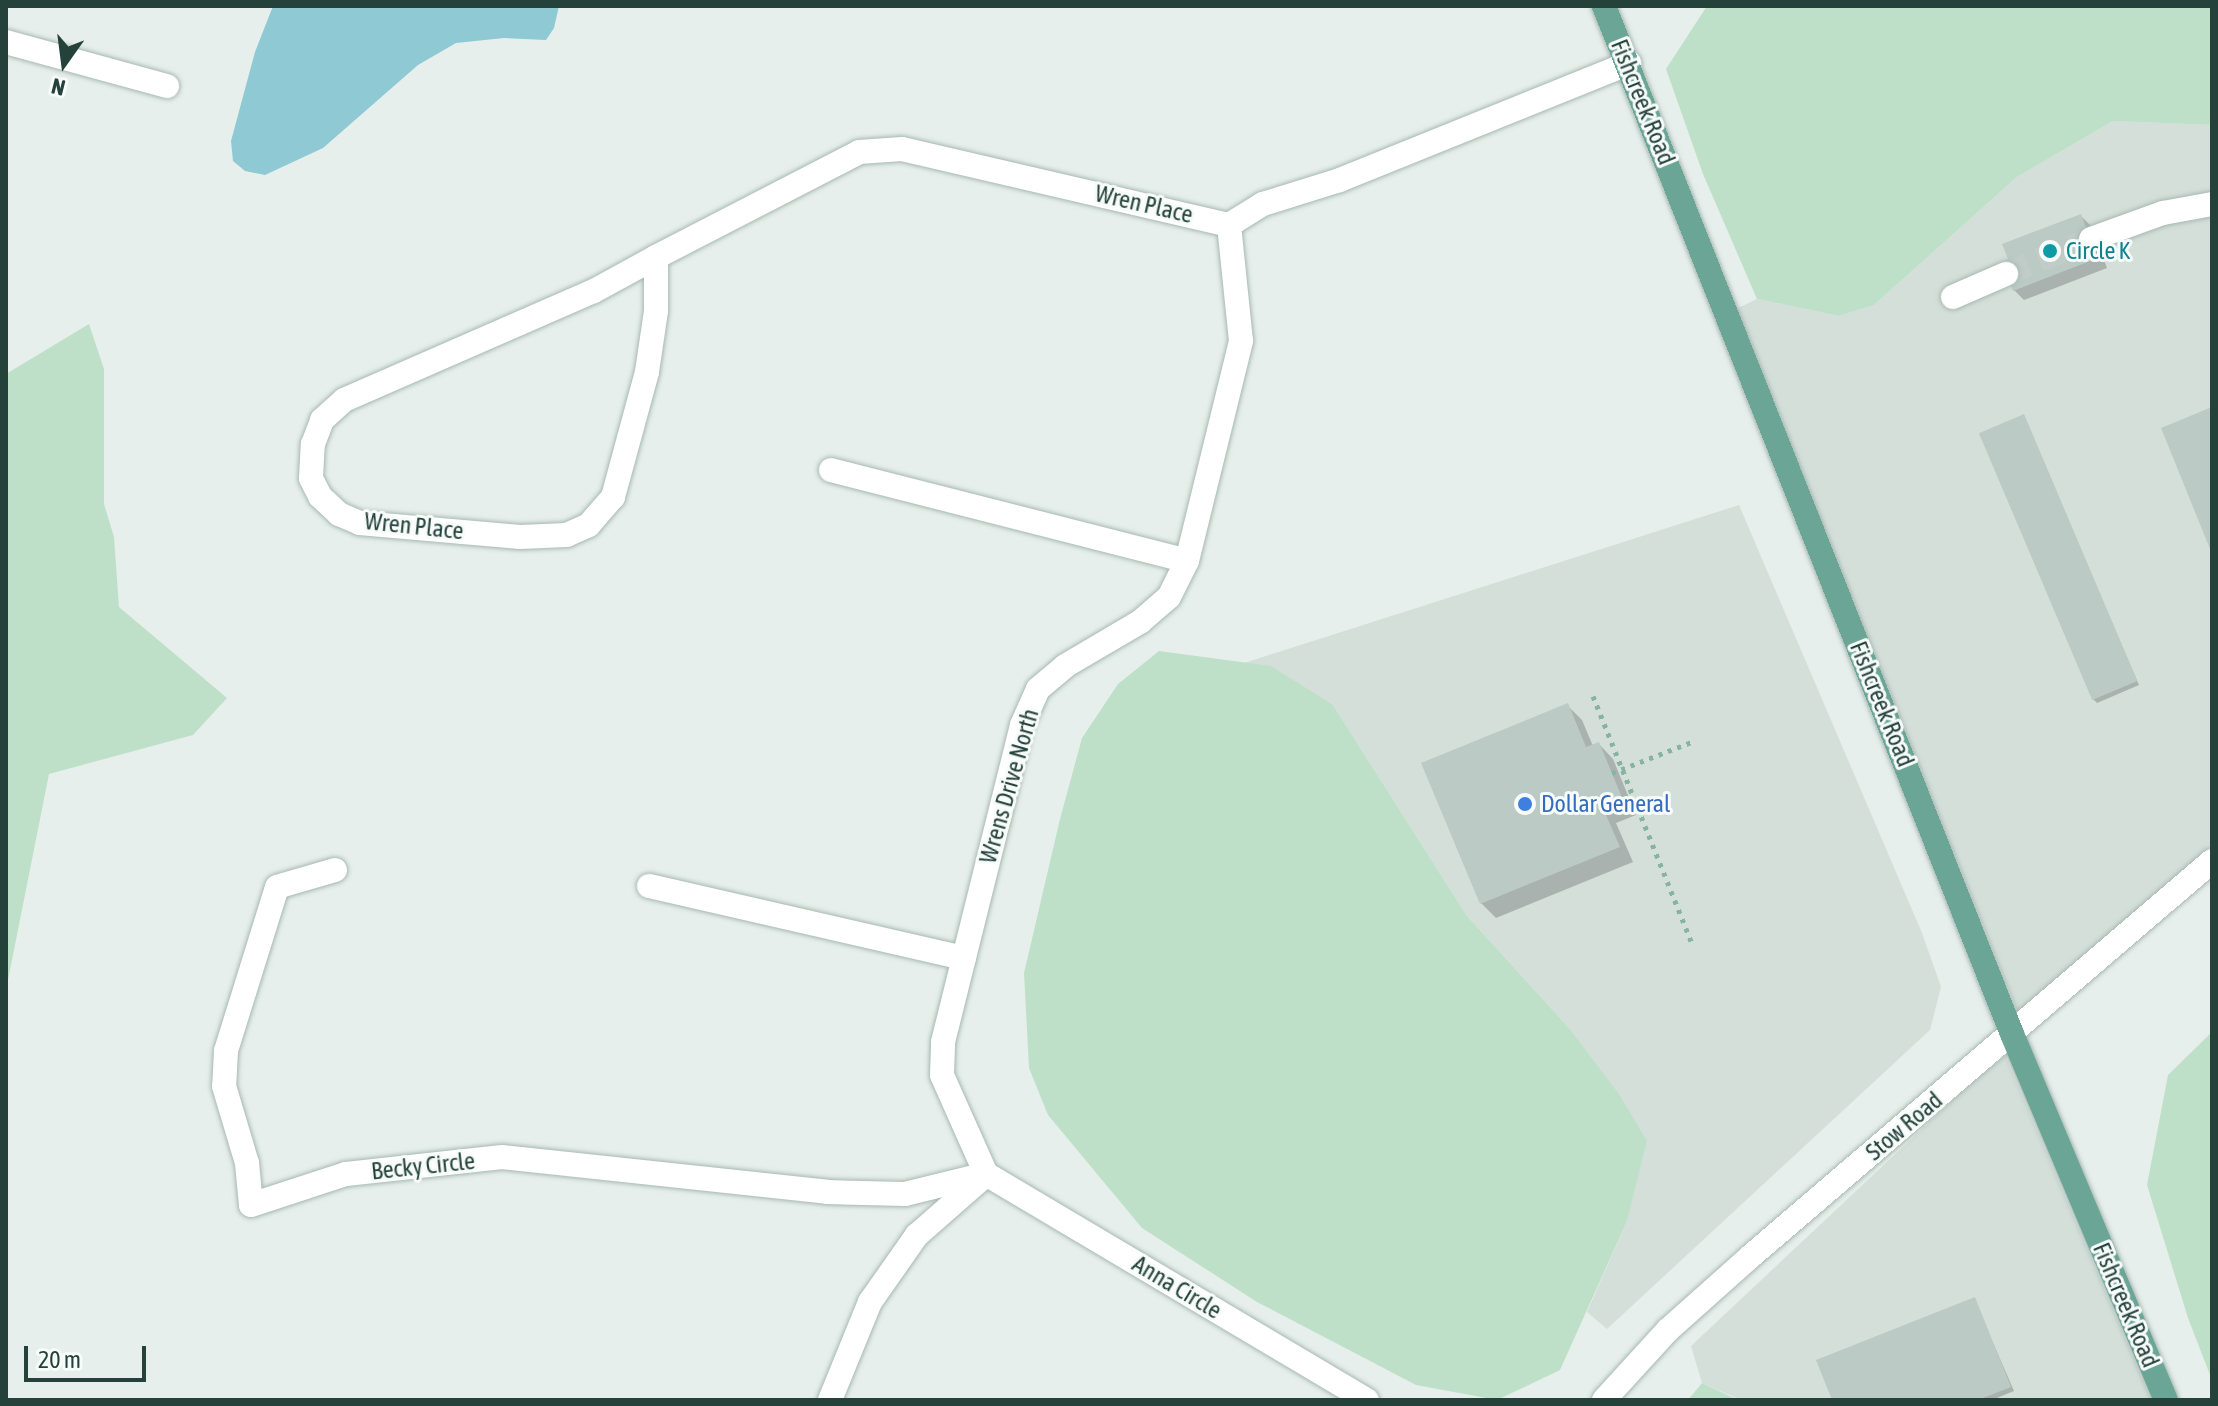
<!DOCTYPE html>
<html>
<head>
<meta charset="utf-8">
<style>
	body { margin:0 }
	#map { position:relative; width:2218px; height:1406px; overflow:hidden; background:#e6efeb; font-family:"Asap Condensed",sans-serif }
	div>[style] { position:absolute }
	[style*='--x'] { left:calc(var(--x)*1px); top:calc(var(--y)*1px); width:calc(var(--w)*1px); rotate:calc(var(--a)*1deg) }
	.built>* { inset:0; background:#d4dfda }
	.green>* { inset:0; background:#bfe0c8 }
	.water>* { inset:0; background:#8ec9d4 }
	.shadow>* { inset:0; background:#0003 }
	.building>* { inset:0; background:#bbcac4; transform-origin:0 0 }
	.minor-tunnel>* { height:24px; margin-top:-12px; transform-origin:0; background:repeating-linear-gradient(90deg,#bfccc8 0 24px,transparent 0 36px) }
	.path>* { height:5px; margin-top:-2.5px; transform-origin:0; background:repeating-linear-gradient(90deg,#86b3a5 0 4px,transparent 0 10px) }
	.roads { filter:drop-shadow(0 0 2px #a8b8b2) drop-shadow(0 0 2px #a8b8b2) }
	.minor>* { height:24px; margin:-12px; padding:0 12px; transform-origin:12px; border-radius:12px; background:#fff }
	.major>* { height:24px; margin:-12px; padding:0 12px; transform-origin:12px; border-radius:12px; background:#6aa596 }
	.dots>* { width:22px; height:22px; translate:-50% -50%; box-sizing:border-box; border:4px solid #f7fbf9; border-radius:50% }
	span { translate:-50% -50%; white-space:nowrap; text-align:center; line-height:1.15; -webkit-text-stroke:6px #f7fbf9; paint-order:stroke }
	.street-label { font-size:24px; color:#24423a }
	.culture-label { font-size:24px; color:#0d838f }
	.left { translate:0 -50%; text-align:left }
	.shop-label { font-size:24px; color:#366cbe }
	.frame { position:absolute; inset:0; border:8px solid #24423a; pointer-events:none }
	.north { position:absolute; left:24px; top:24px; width:80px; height:80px; -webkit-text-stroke:6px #f7fbf9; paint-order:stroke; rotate:194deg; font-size:22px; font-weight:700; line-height:32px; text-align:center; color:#24423a }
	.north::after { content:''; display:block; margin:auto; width:28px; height:36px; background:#24423a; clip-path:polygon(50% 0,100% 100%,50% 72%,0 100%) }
	.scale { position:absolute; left:24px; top:1346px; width:122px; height:36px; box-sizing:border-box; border:4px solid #24423a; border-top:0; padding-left:10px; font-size:24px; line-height:28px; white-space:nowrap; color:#24423a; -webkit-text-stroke:6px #f7fbf9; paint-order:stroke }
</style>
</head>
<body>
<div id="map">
	<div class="built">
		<i style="clip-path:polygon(2113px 121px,2212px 125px,2212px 846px,2018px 1012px,1736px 309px,1757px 299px,1839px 316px,1874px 305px,2017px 177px)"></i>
		<i style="clip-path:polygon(1739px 505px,1922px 933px,1941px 987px,1930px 1030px,1607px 1329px,1587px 1312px,1627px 1221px,1569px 1028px,1467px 916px,1333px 705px,1241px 664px)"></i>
		<i style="clip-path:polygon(2005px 1056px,2151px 1400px,1741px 1400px,1702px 1383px,1691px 1346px,1969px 1085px)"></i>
	</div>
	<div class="green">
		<i style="clip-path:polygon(1707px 6px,2212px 6px,2212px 125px,2113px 121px,2017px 177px,1874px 305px,1839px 316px,1757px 299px,1703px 174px,1666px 69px)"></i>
		<i style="clip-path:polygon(89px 324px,104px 369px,104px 504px,114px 537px,119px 607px,227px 698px,193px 735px,49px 774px,6px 990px,6px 374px)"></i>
		<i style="clip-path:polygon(1159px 651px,1271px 666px,1333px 705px,1467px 916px,1569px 1028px,1619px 1094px,1647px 1141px,1627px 1221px,1560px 1370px,1497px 1400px,1416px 1385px,1257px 1302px,1142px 1228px,1048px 1115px,1029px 1068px,1024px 973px,1060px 819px,1082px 738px,1118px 684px)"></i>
		<i style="clip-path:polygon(2212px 1032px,2212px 1380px,2188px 1318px,2147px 1185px,2168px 1075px)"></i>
		<i style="clip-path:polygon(1702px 1383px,1736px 1399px,1741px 1400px,1688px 1400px)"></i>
	</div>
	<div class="water">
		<i style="clip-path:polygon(273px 6px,559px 6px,554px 28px,546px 40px,504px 38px,456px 43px,418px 65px,323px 148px,265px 175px,245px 171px,233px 161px,231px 141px,255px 52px)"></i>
	</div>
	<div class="shadow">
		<i style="clip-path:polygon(2081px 216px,2091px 226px,2107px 268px,2024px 300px,2014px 290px)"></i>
		<i style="clip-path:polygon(2023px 417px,2139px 685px,2097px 703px,2092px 698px)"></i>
		<i style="clip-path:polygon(1567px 705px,1582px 720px,1593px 746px,1599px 744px,1613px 759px,1636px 815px,1616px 823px,1633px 862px,1496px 918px,1481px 903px)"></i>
		<i style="clip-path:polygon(1974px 1299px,2014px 1391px,1992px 1400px,1834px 1400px)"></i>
	</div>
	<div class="building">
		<i style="clip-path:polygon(2081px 214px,2098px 258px,2013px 291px,2001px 262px,2008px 259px,2002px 244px)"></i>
		<i style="clip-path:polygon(2212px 407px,2212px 554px,2161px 428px)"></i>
		<i style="left:2024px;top:414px;width:290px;height:49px;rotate:67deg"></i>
		<i style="clip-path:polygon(1568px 703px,1586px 747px,1599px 742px,1623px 800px,1603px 808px,1620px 847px,1480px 904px,1421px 763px)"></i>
		<i style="clip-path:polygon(1975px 1297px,2011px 1387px,1978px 1400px,1832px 1400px,1816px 1360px)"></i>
	</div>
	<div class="minor-tunnel">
		<i style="--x:2006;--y:274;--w:92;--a:-22.4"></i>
	</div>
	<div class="path">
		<i style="--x:1593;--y:696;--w:267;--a:68.2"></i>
		<i style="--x:1612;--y:773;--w:88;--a:-21.3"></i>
	</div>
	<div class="roads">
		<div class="minor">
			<i style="--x:6;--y:42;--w:167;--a:15.3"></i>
			<i style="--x:2091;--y:239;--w:77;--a:-19.9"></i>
			<i style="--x:2163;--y:213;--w:50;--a:-10.4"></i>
			<i style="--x:656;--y:257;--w:54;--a:90"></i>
			<i style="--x:656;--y:311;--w:62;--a:98.4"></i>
			<i style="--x:647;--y:372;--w:130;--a:105.2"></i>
			<i style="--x:613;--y:497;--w:37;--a:131"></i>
			<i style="--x:589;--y:525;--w:24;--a:156"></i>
			<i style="--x:567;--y:535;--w:47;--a:177.6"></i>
			<i style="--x:520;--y:537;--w:161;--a:-175"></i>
			<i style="--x:360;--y:523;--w:23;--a:-157"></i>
			<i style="--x:339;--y:514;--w:26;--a:-137"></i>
			<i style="--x:320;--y:496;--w:20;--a:-117"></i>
			<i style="--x:311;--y:478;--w:34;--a:-87"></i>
			<i style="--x:313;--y:444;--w:26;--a:-69"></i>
			<i style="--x:322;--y:420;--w:30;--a:-42"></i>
			<i style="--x:344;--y:400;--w:273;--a:-23.6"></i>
			<i style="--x:594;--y:291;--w:71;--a:-28.7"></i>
			<i style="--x:656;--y:257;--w:229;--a:-27.3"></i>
			<i style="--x:859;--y:152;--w:43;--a:-4"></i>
			<i style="--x:902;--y:149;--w:336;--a:13.1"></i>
			<i style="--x:1229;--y:225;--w:40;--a:-32"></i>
			<i style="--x:1263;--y:204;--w:81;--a:-17.3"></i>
			<i style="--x:1340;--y:180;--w:312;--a:-22"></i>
			<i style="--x:1953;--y:297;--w:58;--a:-23.5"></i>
			<i style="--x:831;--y:470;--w:367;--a:14.3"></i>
			<i style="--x:335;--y:870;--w:60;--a:163.7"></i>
			<i style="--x:277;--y:887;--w:172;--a:107.3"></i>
			<i style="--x:226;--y:1051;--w:35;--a:93"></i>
			<i style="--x:224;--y:1086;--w:80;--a:73.4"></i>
			<i style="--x:247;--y:1163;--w:42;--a:84.6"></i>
			<i style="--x:251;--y:1205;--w:100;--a:-18.1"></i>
			<i style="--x:346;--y:1174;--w:157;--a:-6.2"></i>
			<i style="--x:502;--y:1157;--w:327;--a:6.1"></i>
			<i style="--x:827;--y:1192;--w:78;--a:1.5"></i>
			<i style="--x:905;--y:1194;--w:83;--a:-13.9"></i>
			<i style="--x:649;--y:886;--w:323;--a:12.9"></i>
			<i style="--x:986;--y:1174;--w:108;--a:-114"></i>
			<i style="--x:942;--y:1075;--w:33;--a:-88"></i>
			<i style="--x:943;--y:1042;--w:327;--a:-76"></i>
			<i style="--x:1022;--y:725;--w:39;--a:-66"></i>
			<i style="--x:1038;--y:689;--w:35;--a:-40"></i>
			<i style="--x:1065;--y:666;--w:87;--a:-30.4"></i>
			<i style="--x:1140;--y:622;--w:38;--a:-41"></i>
			<i style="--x:1169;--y:597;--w:40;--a:-63.4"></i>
			<i style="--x:1187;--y:561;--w:227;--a:-76.2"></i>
			<i style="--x:1241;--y:341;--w:117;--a:-95.9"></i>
			<i style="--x:986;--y:1174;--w:443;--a:30.7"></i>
			<i style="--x:830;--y:1400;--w:106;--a:-67.8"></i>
			<i style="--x:870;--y:1302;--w:82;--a:-55"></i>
			<i style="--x:917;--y:1235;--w:86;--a:-41.2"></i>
			<i style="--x:1604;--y:1400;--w:95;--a:-47.6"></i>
			<i style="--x:1668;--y:1330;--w:111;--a:-41.7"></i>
			<i style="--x:1751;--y:1256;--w:607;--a:-40.59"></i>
		</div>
		<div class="major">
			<i style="--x:1604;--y:6;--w:1106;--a:68.35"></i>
			<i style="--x:2012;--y:1034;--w:397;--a:67.2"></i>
		</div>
	</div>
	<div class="dots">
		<i style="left:2050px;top:251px;background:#0f9aa8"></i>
		<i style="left:1525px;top:804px;background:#3f7fe0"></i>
	</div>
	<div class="street-label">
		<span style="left:1643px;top:102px;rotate:68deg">Fishcreek Road</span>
		<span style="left:1144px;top:204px;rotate:13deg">Wren Place</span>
		<span style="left:414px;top:526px;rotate:6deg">Wren Place</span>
		<span style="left:1882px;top:704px;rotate:68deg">Fishcreek Road</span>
		<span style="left:1009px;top:786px;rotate:-74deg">Wrens Drive North</span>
		<span style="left:1904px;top:1126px;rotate:-40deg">Stow Road</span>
		<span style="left:423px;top:1166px;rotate:-6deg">Becky Circle</span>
		<span style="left:1177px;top:1287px;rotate:31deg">Anna Circle</span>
		<span style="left:2126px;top:1305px;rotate:67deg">Fishcreek Road</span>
	</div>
	<div class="culture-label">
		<span class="left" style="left:2066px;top:251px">Circle K</span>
	</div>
	<div class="shop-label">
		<span class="left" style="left:1541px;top:804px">Dollar General</span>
	</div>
	<div class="frame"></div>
	<div class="north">N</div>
	<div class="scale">20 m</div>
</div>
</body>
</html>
